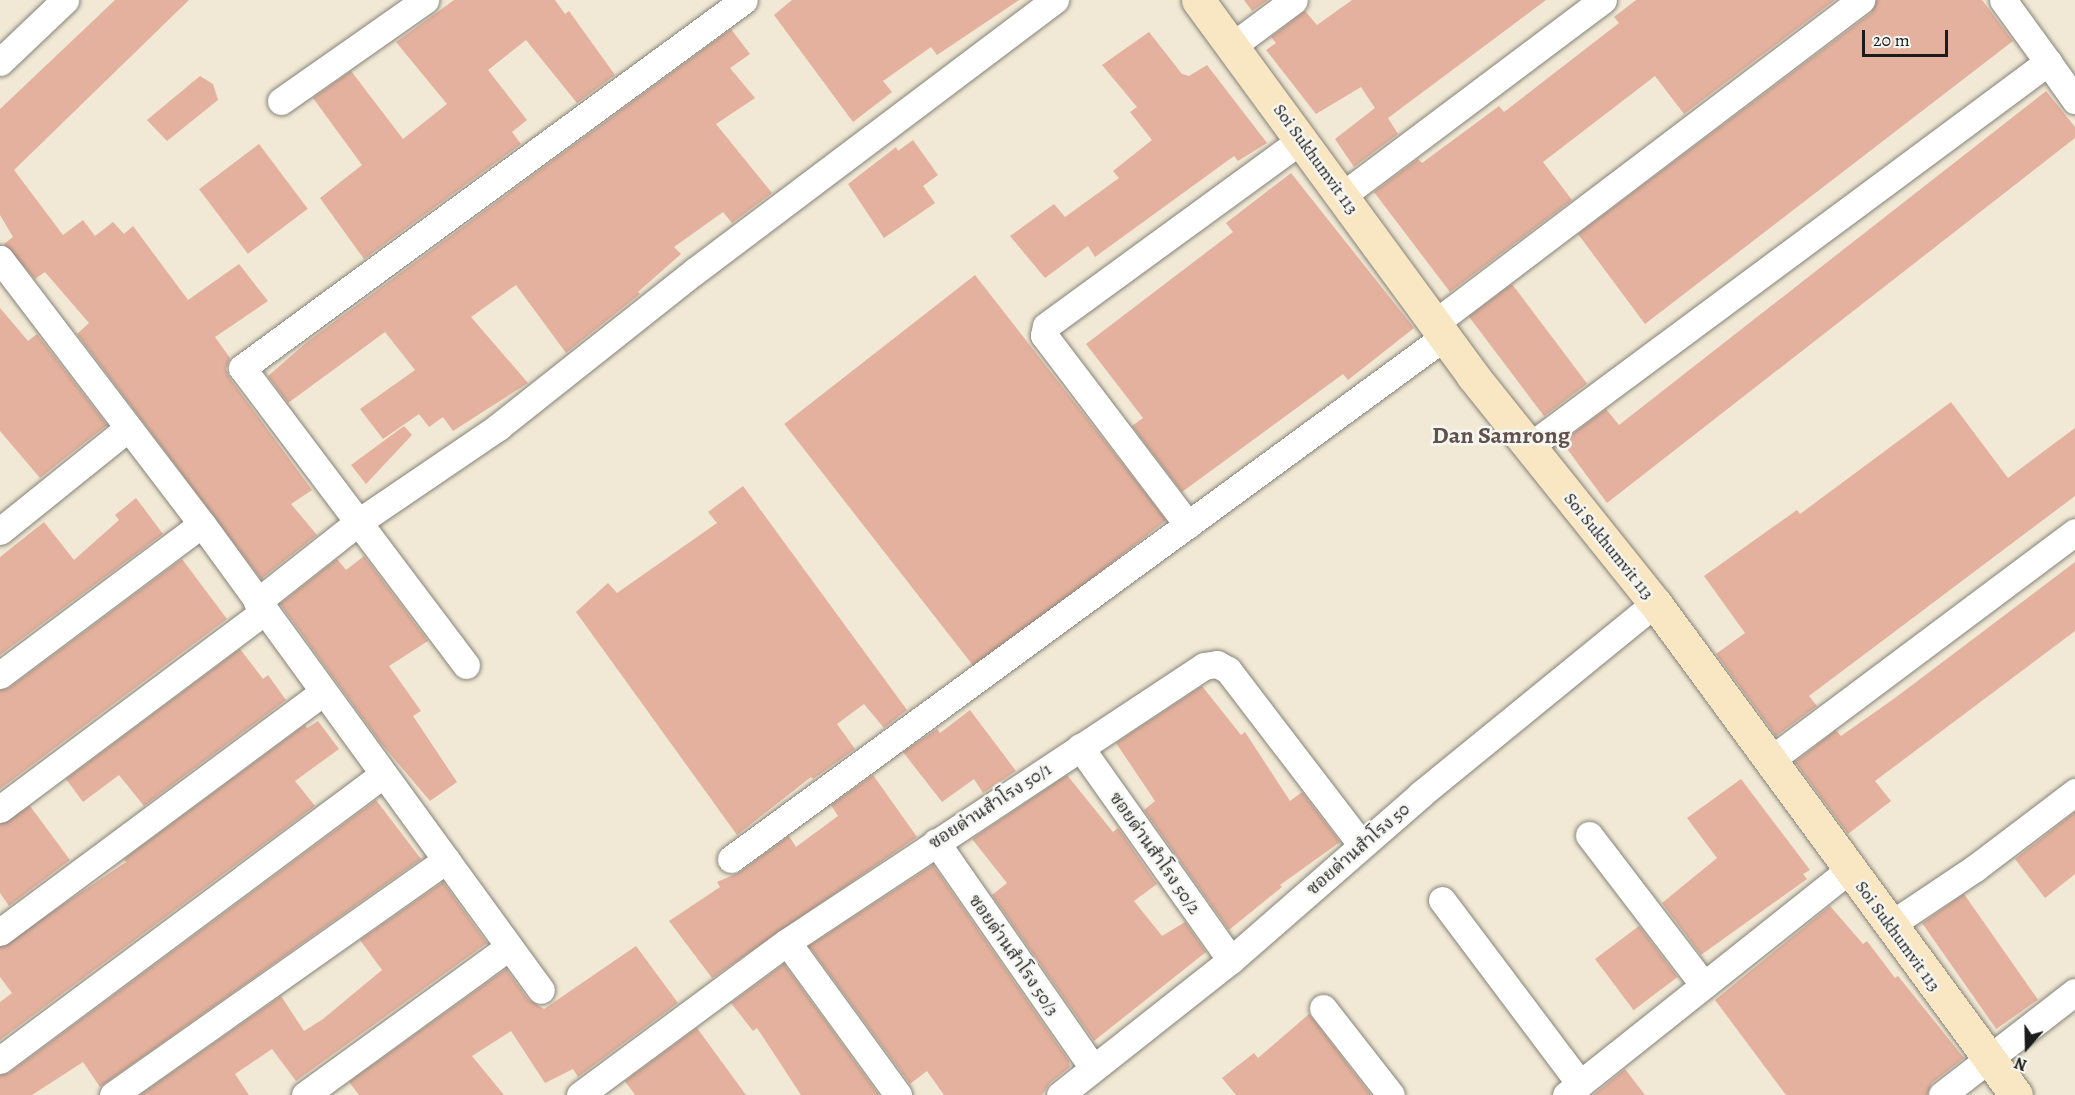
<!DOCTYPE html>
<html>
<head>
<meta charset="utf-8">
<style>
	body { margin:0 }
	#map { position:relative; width:2075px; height:1095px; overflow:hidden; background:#f1e9d5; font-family:Alegreya,"Noto Serif Thai",serif }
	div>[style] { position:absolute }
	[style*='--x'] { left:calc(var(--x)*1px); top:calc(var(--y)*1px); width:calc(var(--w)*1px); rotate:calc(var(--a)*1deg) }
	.building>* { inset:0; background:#e4b19e; transform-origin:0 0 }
	.roads { filter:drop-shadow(0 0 2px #868278) drop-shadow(0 0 2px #868278) }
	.street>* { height:27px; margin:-13.5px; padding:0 13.5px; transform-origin:13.5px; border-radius:13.5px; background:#fff }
	.secondary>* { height:33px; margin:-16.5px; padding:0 16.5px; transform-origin:16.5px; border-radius:16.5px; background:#f9e7c3 }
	span { translate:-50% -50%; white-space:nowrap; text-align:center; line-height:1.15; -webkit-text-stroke:5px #f6f6f2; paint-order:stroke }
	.street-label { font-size:18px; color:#1c1c1c }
	.district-label { font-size:24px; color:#62504a; font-weight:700 }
	.north { position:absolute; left:1997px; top:1017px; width:60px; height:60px; -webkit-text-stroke:4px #f6f6f2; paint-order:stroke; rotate:200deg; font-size:16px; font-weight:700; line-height:24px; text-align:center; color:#1c1c1c }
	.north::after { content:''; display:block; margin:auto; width:21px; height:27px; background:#1c1c1c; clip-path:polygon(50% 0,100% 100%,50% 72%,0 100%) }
	.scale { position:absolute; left:1862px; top:30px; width:86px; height:27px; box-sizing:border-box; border:3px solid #1c1c1c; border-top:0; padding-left:8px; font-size:18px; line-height:21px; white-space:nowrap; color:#1c1c1c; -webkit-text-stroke:4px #f6f6f2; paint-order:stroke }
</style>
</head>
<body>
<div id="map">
	<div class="building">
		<i style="clip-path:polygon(115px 0,189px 0,14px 170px,63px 235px,83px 220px,95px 236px,113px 222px,124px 234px,133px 226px,188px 300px,239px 264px,268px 301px,215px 337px,230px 358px,226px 369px,229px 377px,312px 490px,291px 504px,317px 535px,261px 579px,77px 334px,89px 323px,45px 272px,35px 279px,4px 244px,13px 237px,0 215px,0 109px)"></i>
		<i style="clip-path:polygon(454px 0,555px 0,565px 14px,569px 11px,615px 75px,577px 103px,526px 40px,488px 70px,527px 120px,512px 132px,521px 144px,364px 259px,320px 198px,362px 165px,313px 98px,351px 71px,403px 139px,447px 104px,396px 42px)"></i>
		<i style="clip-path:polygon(792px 0,1019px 0,937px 55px,931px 47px,883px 81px,892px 92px,853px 122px,774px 15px)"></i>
		<i style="clip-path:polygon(1244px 0,1268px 0,1252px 11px)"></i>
		<i style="clip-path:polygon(1352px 0,1546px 0,1388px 118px,1398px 134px,1354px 167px,1335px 139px,1375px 108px,1361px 87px,1316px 114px,1266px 50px,1276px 43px,1271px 37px,1305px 11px,1317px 25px)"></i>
		<i style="clip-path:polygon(1636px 0,1835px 0,1684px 114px,1655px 76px,1543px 162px,1572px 200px,1450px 292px,1374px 192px,1418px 159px,1422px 163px,1499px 106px,1504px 112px,1619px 23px,1614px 17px)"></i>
		<i style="clip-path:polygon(1876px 0,1982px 0,2013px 41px,1645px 324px,1578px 234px,1871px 13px)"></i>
		<i style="clip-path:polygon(731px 29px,750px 54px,730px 68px,755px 98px,716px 124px,772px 193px,732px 223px,723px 212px,674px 247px,681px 254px,638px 292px,640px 294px,566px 353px,516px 285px,471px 317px,528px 383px,453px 431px,443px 417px,429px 427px,419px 414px,383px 439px,360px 409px,415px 370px,385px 332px,288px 403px,268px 376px,307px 342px)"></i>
		<i style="clip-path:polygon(1149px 32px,1182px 74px,1189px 76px,1207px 65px,1267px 143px,1238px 161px,1234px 156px,1095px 257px,1088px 246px,1045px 278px,1010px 236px,1054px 204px,1065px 217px,1119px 178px,1113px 171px,1152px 140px,1130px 112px,1137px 107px,1102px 65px)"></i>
		<i style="clip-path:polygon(200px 76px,213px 84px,218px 100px,167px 141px,147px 120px)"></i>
		<i style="clip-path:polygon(2046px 91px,2075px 127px,2075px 138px,1607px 503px,1562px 442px,1606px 409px,1619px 425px)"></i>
		<i style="clip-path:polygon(913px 140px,938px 175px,923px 186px,935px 203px,884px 238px,848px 184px,896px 147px,898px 151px)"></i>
		<i style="left:259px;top:144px;width:81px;height:75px;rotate:53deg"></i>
		<i style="clip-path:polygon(1291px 173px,1414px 328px,1348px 380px,1343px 374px,1182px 492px,1132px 426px,1143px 418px,1086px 344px,1233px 232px,1226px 223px)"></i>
		<i style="left:975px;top:275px;width:311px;height:242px;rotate:52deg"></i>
		<i style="left:1512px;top:284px;width:125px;height:54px;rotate:53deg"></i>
		<i style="clip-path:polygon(0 308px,28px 341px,37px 334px,107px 425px,40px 478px,0 431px)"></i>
		<i style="clip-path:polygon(1951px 402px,2008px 478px,2075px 428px,2075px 496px,1809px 696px,1817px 706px,1776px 736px,1716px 654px,1745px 633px,1704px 576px,1797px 510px,1800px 514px)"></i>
		<i style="clip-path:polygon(404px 426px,412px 435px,366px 484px,351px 465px)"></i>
		<i style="clip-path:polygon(743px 486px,907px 710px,884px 728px,864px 704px,837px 724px,855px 749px,813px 779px,811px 777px,737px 835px,576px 612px,608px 583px,617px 593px,717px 523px,708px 512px)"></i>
		<i style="clip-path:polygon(136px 498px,163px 534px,0 655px,0 557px,44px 522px,74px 560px,119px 520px,115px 515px)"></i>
		<i style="clip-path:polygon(364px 556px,428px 641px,389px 666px,421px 711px,413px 716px,457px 782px,430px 801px,380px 742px,280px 604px,337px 559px,346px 570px)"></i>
		<i style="clip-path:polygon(182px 559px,227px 619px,0 789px,0 690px,9px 688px)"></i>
		<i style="clip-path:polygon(2075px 562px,2075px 631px,1875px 781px,1891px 801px,1848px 834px,1795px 762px,1836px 730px,1841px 736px,1895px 698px)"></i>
		<i style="clip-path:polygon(240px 649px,263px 679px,268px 675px,286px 700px,144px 806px,119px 775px,83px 802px,66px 779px)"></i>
		<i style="clip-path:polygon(1202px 686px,1241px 735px,1245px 732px,1290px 801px,1302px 792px,1340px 842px,1280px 885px,1282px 887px,1229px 930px,1144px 810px,1155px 801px,1116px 743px)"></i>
		<i style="clip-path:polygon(970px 710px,1016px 771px,983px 793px,974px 779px,942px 802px,903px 752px,937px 729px,940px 733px)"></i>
		<i style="clip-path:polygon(318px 721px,339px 749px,295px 781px,315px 806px,0 1040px,0 1002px,12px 993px,0 977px,0 947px,126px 862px,124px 859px,305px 725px,307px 728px)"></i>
		<i style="clip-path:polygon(873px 775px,917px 837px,712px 978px,669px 921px,720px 887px,717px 882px,740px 872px,789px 836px,796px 847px,838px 816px,831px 805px)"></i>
		<i style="clip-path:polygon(1067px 775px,1113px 832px,1118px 828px,1157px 884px,1134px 901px,1162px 936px,1185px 922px,1206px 952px,1094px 1041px,992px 895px,1007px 883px,972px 839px)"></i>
		<i style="clip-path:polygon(1741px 779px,1810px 870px,1803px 874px,1807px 879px,1701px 955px,1662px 903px,1717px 858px,1687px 818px)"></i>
		<i style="clip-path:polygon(376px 800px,421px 859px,100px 1087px,83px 1062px,32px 1095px,0 1095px,0 1075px,9px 1073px)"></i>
		<i style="clip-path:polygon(30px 806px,70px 860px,9px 906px,0 893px,0 824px)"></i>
		<i style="clip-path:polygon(2075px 812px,2075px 874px,2045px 898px,2015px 859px)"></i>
		<i style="clip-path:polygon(933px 865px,1069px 1061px,1070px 1067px,1050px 1083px,1042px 1095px,944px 1095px,927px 1071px,910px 1084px,809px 946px)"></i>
		<i style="clip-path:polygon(443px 882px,487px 943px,296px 1081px,272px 1049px,235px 1074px,249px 1095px,140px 1095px,281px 996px,304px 1031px,323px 1019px,382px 970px,360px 940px)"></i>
		<i style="left:1964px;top:894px;width:129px;height:51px;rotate:55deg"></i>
		<i style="clip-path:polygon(1830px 906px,1863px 944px,1867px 941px,1895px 978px,1898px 976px,1964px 1058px,1932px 1083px,1927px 1095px,1786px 1095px,1715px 1000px)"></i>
		<i style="left:1639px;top:926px;width:64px;height:55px;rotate:53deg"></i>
		<i style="clip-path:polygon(636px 946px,678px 1003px,578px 1077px,573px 1069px,545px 1083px,511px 1031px,472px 1056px,504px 1095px,359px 1095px,349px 1082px,506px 969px,528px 999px,544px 1009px)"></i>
		<i style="clip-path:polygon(784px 964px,879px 1095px,801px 1095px,757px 1028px,753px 1031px,731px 1003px)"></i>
		<i style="clip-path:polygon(1309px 1014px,1371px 1095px,1236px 1095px,1222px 1078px,1254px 1053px,1258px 1058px)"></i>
		<i style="clip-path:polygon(697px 1028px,746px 1095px,635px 1095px,625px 1081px)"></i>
		<i style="clip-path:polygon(1625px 1069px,1645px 1095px,1593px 1095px)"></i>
	</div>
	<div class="roads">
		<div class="street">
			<i style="--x:2003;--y:0;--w:77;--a:54"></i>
			<i style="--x:1232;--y:46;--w:77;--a:-36.6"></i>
			<i style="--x:0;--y:62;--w:90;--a:-43.6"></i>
			<i style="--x:281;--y:101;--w:176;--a:-35"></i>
			<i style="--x:1343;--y:195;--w:325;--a:-36.9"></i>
			<i style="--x:0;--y:259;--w:333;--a:52.7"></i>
			<i style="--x:202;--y:524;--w:576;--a:53.97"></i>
			<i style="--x:1435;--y:323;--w:535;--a:-37.17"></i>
			<i style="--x:1530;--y:446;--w:645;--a:-36.55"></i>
			<i style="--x:2048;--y:62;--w:47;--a:54.6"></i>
			<i style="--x:1188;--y:525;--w:238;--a:-127.2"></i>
			<i style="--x:1044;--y:335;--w:9;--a:-77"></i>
			<i style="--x:1046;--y:326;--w:317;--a:-36.1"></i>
			<i style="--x:0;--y:531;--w:164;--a:-38.8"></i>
			<i style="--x:257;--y:602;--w:127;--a:-38.3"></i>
			<i style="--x:357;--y:523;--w:171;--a:-34.2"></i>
			<i style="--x:498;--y:427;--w:251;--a:-38.4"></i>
			<i style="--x:695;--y:271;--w:451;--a:-37"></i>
			<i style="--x:466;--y:665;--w:372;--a:-127"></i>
			<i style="--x:242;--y:368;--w:622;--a:-36.24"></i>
			<i style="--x:0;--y:675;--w:252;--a:-36.8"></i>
			<i style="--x:1080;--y:747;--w:261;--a:54.7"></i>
			<i style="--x:1769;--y:761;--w:382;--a:-36.8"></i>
			<i style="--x:0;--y:809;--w:331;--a:-36.8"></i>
			<i style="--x:1589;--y:835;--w:188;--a:52.6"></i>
			<i style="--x:936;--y:842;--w:275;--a:55.2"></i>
			<i style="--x:731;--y:859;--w:884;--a:-36.21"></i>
			<i style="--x:1442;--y:900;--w:230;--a:53.1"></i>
			<i style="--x:1890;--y:925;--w:102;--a:-33.8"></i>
			<i style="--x:1975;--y:868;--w:126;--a:-37.2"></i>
			<i style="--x:0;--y:932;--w:402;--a:-36.6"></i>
			<i style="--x:787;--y:942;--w:189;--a:54"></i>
			<i style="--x:1323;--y:1008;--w:110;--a:52"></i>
			<i style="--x:0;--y:1060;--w:477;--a:-36.7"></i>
			<i style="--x:113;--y:1095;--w:408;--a:-35.2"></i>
			<i style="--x:305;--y:1095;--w:252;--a:-36"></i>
			<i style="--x:580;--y:1095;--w:257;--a:-36.5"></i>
			<i style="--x:787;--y:942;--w:500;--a:-33.5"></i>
			<i style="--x:1204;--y:666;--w:13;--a:-9"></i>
			<i style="--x:1217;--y:664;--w:13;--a:29"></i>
			<i style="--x:1228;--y:670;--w:220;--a:52.6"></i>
			<i style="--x:1060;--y:1095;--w:218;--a:-38.3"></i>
			<i style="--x:1231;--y:960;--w:252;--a:-41.1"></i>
			<i style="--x:1421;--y:794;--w:302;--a:-39.2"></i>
			<i style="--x:1566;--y:1095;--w:363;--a:-38.5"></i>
			<i style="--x:1942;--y:1095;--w:168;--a:-37.8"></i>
		</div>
		<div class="secondary">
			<i style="--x:1198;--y:0;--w:466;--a:53.8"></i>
			<i style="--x:1473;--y:376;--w:291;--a:51.3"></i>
			<i style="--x:1655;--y:603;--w:610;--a:53.73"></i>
		</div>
	</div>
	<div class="street-label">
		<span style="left:1316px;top:159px;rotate:54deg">Soi Sukhumvit 113</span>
		<span style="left:1609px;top:546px;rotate:51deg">Soi Sukhumvit 113</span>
		<span style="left:990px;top:806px;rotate:-33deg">ซอยด่านสำโรง 50/1</span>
		<span style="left:1358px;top:849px;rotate:-41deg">ซอยด่านสำโรง 50</span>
		<span style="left:1155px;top:853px;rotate:55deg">ซอยด่านสำโรง 50/2</span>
		<span style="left:1898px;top:936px;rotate:54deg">Soi Sukhumvit 113</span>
		<span style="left:1014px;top:955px;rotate:55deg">ซอยด่านสำโรง 50/3</span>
	</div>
	<div class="district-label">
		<span style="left:1501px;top:436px">Dan Samrong</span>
	</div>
	<div class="north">N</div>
	<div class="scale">20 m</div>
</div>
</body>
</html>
